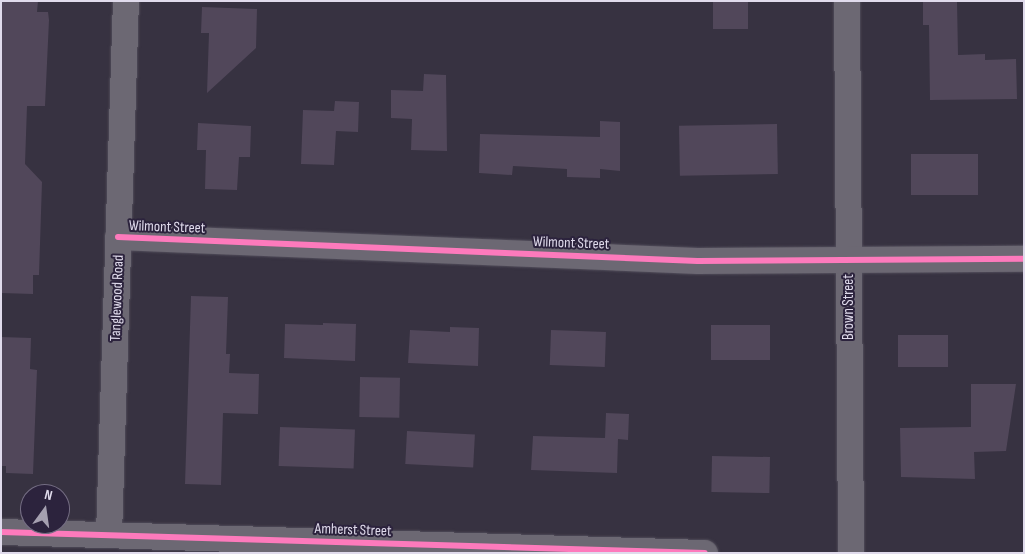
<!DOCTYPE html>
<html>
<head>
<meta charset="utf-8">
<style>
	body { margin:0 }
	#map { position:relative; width:1025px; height:554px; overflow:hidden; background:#373241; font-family:"Sofia Sans Condensed",sans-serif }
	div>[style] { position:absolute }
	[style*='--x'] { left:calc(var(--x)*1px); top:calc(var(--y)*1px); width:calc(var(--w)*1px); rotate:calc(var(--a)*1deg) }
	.building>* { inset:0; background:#51475a; transform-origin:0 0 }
	.roads { filter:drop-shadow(0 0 1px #524e5b) drop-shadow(0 0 1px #524e5b) }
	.minor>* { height:26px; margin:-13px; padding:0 13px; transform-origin:13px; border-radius:13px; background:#6c6873 }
	.cycleway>* { height:6px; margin:-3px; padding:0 3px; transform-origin:3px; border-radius:3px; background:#fd7abc }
	span { translate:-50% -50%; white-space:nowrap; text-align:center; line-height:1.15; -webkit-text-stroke:4px #2c233d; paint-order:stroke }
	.street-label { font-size:15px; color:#e0dbec }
	.frame { position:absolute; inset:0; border:2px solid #e0dbec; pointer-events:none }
	.north { position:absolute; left:20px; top:484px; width:50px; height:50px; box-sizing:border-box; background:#2c233d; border:1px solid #746d83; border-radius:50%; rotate:14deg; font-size:14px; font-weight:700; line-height:20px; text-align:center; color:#e0dbec }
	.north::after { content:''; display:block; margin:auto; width:18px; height:22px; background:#a5a0b0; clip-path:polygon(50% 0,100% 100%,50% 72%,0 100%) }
</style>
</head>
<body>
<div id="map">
	<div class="building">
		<i style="clip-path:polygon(1px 1px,38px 1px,37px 12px,48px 12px,49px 20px,45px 106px,27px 106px,25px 164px,42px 182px,39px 275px,33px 275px,33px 294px,1px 293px)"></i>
		<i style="left:713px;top:1px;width:35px;height:28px"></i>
		<i style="clip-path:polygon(923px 1px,957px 1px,958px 55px,985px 54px,985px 60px,1016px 59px,1017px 99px,930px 100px,929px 25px,923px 25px)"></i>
		<i style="clip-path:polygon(202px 7px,257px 9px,256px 48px,207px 93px,209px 33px,201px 33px)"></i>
		<i style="clip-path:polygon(424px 74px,446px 75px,447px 151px,411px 150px,412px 119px,391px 118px,391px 90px,423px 91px)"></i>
		<i style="clip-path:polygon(335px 101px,359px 102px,358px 132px,336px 131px,334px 165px,301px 164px,303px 110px,334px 111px)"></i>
		<i style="clip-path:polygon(600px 121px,620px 122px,620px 171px,600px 169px,600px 178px,567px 177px,567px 169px,513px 166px,512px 175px,479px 173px,480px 134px,600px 137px)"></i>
		<i style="clip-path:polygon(198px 123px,251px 126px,250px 157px,239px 157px,237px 190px,205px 189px,206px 150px,197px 150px)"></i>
		<i style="left:777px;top:124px;width:50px;height:98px;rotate:89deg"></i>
		<i style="left:911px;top:154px;width:67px;height:41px"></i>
		<i style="clip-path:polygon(191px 296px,228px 297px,226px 354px,230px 354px,229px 373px,259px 374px,258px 414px,223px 413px,221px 485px,185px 484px)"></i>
		<i style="clip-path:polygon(323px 323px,356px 324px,355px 361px,284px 358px,285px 324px,323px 325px)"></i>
		<i style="left:770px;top:325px;width:35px;height:59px;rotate:90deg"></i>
		<i style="clip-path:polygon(450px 327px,479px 328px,478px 366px,408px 363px,410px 330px,450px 332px)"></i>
		<i style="left:551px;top:330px;width:55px;height:35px;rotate:2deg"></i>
		<i style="left:948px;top:335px;width:32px;height:50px;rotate:90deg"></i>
		<i style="clip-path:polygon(1px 337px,31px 338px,30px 369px,37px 370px,33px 474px,6px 473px,6px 466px,1px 466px)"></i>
		<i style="left:360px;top:377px;width:40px;height:40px;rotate:1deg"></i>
		<i style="clip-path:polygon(971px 384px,1016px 384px,1006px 451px,974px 452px,975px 479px,901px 477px,900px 428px,971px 427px)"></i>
		<i style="clip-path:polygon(606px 413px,629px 414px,628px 440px,618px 439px,617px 473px,531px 470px,533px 436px,605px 438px)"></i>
		<i style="left:280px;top:427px;width:75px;height:39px;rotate:2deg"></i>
		<i style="left:407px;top:431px;width:68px;height:33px;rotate:3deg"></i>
		<i style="left:712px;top:456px;width:58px;height:36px;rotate:1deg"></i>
	</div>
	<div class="roads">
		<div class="minor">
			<i style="--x:847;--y:1;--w:552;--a:89.58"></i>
			<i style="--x:118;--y:237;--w:580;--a:2.37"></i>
			<i style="--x:698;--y:261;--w:326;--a:-0.4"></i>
			<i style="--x:1;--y:532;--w:704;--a:1.71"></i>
			<i style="--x:109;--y:535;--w:534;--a:-88.18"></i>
		</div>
	</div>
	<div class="cycleway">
		<i style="--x:118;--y:237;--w:580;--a:2.37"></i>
		<i style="--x:698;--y:261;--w:326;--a:-0.4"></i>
		<i style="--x:1;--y:532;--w:704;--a:1.71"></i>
	</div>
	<div class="street-label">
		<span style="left:167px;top:227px;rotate:2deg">Wilmont Street</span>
		<span style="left:571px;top:243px;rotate:2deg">Wilmont Street</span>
		<span style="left:117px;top:298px;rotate:-88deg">Tanglewood Road</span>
		<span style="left:849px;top:307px;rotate:-90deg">Brown Street</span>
		<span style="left:353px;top:530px;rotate:2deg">Amherst Street</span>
	</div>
	<div class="frame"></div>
	<div class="north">N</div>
</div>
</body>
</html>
